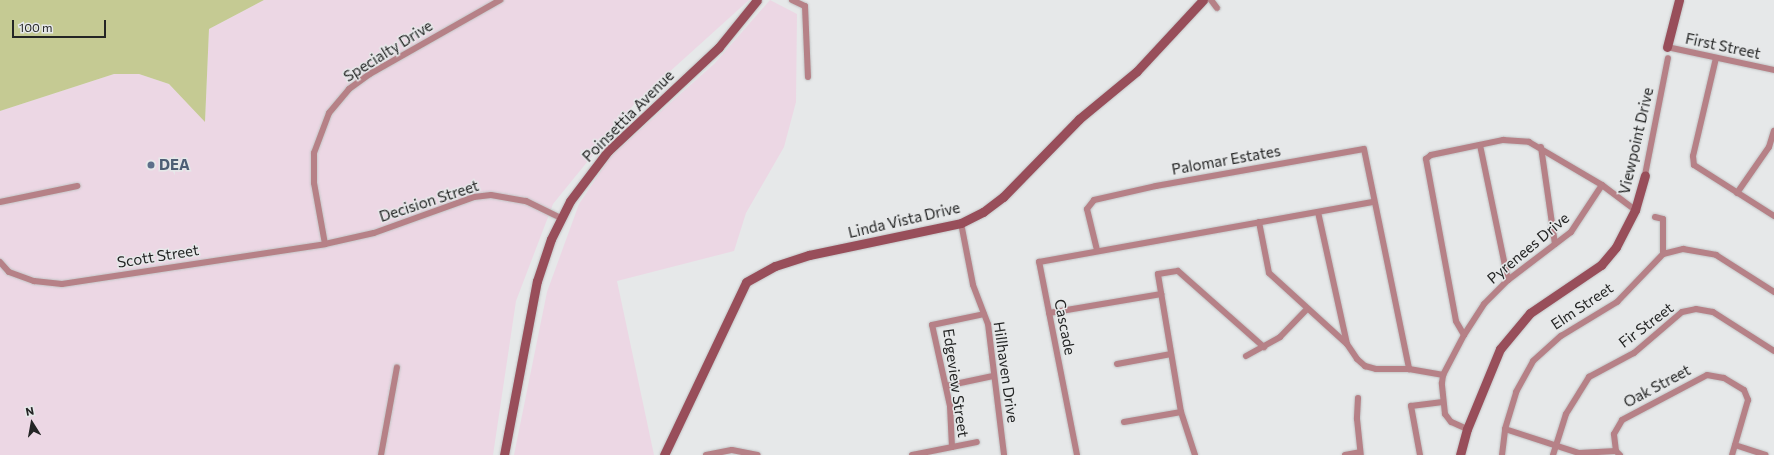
<!DOCTYPE html>
<html>
<head>
<meta charset="utf-8">
<style>
	body { margin:0 }
	#map { position:relative; width:1774px; height:455px; overflow:hidden; background:#e6e8e9; font-family:Commissioner,sans-serif }
	div>[style] { position:absolute }
	[style*='--x'] { left:calc(var(--x)*1px); top:calc(var(--y)*1px); width:calc(var(--w)*1px); rotate:calc(var(--a)*1deg) }
	.commercial>* { inset:0; background:#ecd7e4 }
	.green>* { inset:0; background:#c5ca93 }
	.roads { filter:drop-shadow(0 0 1px #c3c5c6) drop-shadow(0 0 1px #c3c5c6) }
	.street>* { height:6px; margin:-3px; padding:0 3px; transform-origin:3px; border-radius:3px; background:#b68187 }
	.secondary>* { height:9px; margin:-4.5px; padding:0 4.5px; transform-origin:4.5px; border-radius:4.5px; background:#984e5a }
	.dots>* { width:11px; height:11px; translate:-50% -50%; box-sizing:border-box; border:2px solid #e6e8e9; border-radius:50% }
	span { translate:-50% -50%; white-space:nowrap; text-align:center; line-height:1.15; -webkit-text-stroke:3px #e6e8e9; paint-order:stroke }
	.street-label { font-size:15px; color:#242525 }
	.service-label { font-size:15px; color:#4e5e75; font-weight:700 }
	.left { translate:0 -50%; text-align:left }
	.north { position:absolute; left:12px; top:403px; width:40px; height:40px; -webkit-text-stroke:3px #e6e8e9; paint-order:stroke; rotate:349deg; font-size:11px; font-weight:700; line-height:16px; text-align:center; color:#242525 }
	.north::after { content:''; display:block; margin:auto; width:14px; height:18px; background:#242525; clip-path:polygon(50% 0,100% 100%,50% 72%,0 100%) }
	.scale { position:absolute; left:12px; top:20px; width:94px; height:18px; box-sizing:border-box; border:2px solid #242525; border-top:0; padding-left:5px; font-size:12px; line-height:14px; white-space:nowrap; color:#242525; -webkit-text-stroke:3px #e6e8e9; paint-order:stroke }
</style>
</head>
<body>
<div id="map">
	<div class="commercial">
		<i style="clip-path:polygon(264px 0,749px 0,635px 103px,553px 204px,516px 301px,493px 455px,0 455px,0 111px,114px 74px,139px 74px,169px 84px,205px 121px,209px 29px)"></i>
		<i style="clip-path:polygon(770px 0,797px 14px,796px 102px,784px 147px,746px 213px,734px 251px,617px 281px,654px 455px,514px 455px,547px 292px,579px 204px,611px 156px,715px 63px)"></i>
	</div>
	<div class="green">
		<i style="clip-path:polygon(0 0,264px 0,209px 29px,205px 122px,169px 84px,139px 74px,114px 74px,0 111px)"></i>
	</div>
	<div class="roads">
		<div class="street">
			<i style="--x:792;--y:0;--w:14;--a:25"></i>
			<i style="--x:805;--y:6;--w:71;--a:87.6"></i>
			<i style="--x:1211;--y:0;--w:10;--a:53"></i>
			<i style="--x:1667;--y:47;--w:109;--a:12.1"></i>
			<i style="--x:1716;--y:58;--w:101;--a:103.2"></i>
			<i style="--x:1693;--y:156;--w:9;--a:84"></i>
			<i style="--x:1694;--y:165;--w:95;--a:32.5"></i>
			<i style="--x:1480;--y:145;--w:138;--a:78.3"></i>
			<i style="--x:1541;--y:147;--w:98;--a:81.8"></i>
			<i style="--x:1645;--y:175;--w:119;--a:-78.9"></i>
			<i style="--x:1737;--y:193;--w:56;--a:-55.2"></i>
			<i style="--x:1769;--y:147;--w:17;--a:-73"></i>
			<i style="--x:0;--y:202;--w:79;--a:-11.7"></i>
			<i style="--x:1318;--y:212;--w:135;--a:77.6"></i>
			<i style="--x:1347;--y:344;--w:18;--a:56"></i>
			<i style="--x:1357;--y:359;--w:11;--a:41"></i>
			<i style="--x:1365;--y:366;--w:11;--a:15"></i>
			<i style="--x:1376;--y:369;--w:33;--a:0"></i>
			<i style="--x:1409;--y:369;--w:35;--a:10"></i>
			<i style="--x:1655;--y:217;--w:8;--a:14"></i>
			<i style="--x:1663;--y:219;--w:35;--a:90"></i>
			<i style="--x:1259;--y:222;--w:52;--a:78.9"></i>
			<i style="--x:1269;--y:273;--w:105;--a:42.3"></i>
			<i style="--x:961;--y:223;--w:63;--a:79"></i>
			<i style="--x:973;--y:285;--w:42;--a:69"></i>
			<i style="--x:988;--y:324;--w:132;--a:83"></i>
			<i style="--x:325;--y:244;--w:62;--a:-100.2"></i>
			<i style="--x:314;--y:183;--w:30;--a:-90"></i>
			<i style="--x:314;--y:153;--w:43;--a:-69.4"></i>
			<i style="--x:329;--y:113;--w:31;--a:-50"></i>
			<i style="--x:349;--y:89;--w:26;--a:-36"></i>
			<i style="--x:370;--y:74;--w:150;--a:-29.6"></i>
			<i style="--x:1097;--y:250;--w:42;--a:-103.7"></i>
			<i style="--x:1087;--y:209;--w:11;--a:-52"></i>
			<i style="--x:1094;--y:200;--w:64;--a:-12.7"></i>
			<i style="--x:1156;--y:186;--w:211;--a:-10.1"></i>
			<i style="--x:1364;--y:149;--w:225;--a:78.4"></i>
			<i style="--x:0;--y:262;--w:13;--a:48"></i>
			<i style="--x:9;--y:272;--w:27;--a:20"></i>
			<i style="--x:34;--y:281;--w:28;--a:6"></i>
			<i style="--x:62;--y:284;--w:266;--a:-8.6"></i>
			<i style="--x:325;--y:244;--w:50;--a:-12.7"></i>
			<i style="--x:374;--y:233;--w:106;--a:-19.8"></i>
			<i style="--x:474;--y:197;--w:17;--a:-7"></i>
			<i style="--x:491;--y:195;--w:36;--a:10"></i>
			<i style="--x:526;--y:201;--w:39;--a:26"></i>
			<i style="--x:1049;--y:313;--w:114;--a:-9.6"></i>
			<i style="--x:1464;--y:335;--w:16;--a:-120"></i>
			<i style="--x:1456;--y:321;--w:165;--a:-100.5"></i>
			<i style="--x:1426;--y:159;--w:6;--a:-39"></i>
			<i style="--x:1431;--y:155;--w:74;--a:-11.8"></i>
			<i style="--x:1503;--y:140;--w:26;--a:4"></i>
			<i style="--x:1529;--y:142;--w:85;--a:30.5"></i>
			<i style="--x:1602;--y:185;--w:41;--a:37.1"></i>
			<i style="--x:1246;--y:356;--w:39;--a:-29"></i>
			<i style="--x:1280;--y:337;--w:37;--a:-46"></i>
			<i style="--x:1117;--y:364;--w:55;--a:-10.5"></i>
			<i style="--x:946;--y:386;--w:48;--a:-12"></i>
			<i style="--x:1358;--y:398;--w:21;--a:93"></i>
			<i style="--x:1357;--y:419;--w:36;--a:84"></i>
			<i style="--x:1124;--y:422;--w:58;--a:-10"></i>
			<i style="--x:1467;--y:429;--w:17;--a:-156"></i>
			<i style="--x:1451;--y:422;--w:10;--a:-127"></i>
			<i style="--x:1445;--y:414;--w:31;--a:-96"></i>
			<i style="--x:1442;--y:383;--w:8;--a:-83"></i>
			<i style="--x:1443;--y:375;--w:45;--a:-62.3"></i>
			<i style="--x:1464;--y:335;--w:37;--a:-57"></i>
			<i style="--x:1484;--y:304;--w:34;--a:-45"></i>
			<i style="--x:1508;--y:280;--w:79;--a:-37.3"></i>
			<i style="--x:1571;--y:232;--w:56;--a:-56.6"></i>
			<i style="--x:1505;--y:429;--w:78;--a:18"></i>
			<i style="--x:1579;--y:453;--w:37;--a:-3"></i>
			<i style="--x:1735;--y:445;--w:32;--a:18"></i>
			<i style="--x:952;--y:447;--w:41;--a:-92.8"></i>
			<i style="--x:950;--y:406;--w:83;--a:-102.5"></i>
			<i style="--x:932;--y:325;--w:53;--a:-11.9"></i>
			<i style="--x:381;--y:455;--w:89;--a:-79.7"></i>
			<i style="--x:706;--y:455;--w:26;--a:-11"></i>
			<i style="--x:732;--y:450;--w:26;--a:11"></i>
			<i style="--x:912;--y:455;--w:66;--a:-11.3"></i>
			<i style="--x:1077;--y:455;--w:197;--a:-101.1"></i>
			<i style="--x:1039;--y:262;--w:339;--a:-10.2"></i>
			<i style="--x:1195;--y:455;--w:45;--a:-108"></i>
			<i style="--x:1181;--y:412;--w:140;--a:-99.5"></i>
			<i style="--x:1158;--y:274;--w:20;--a:-9"></i>
			<i style="--x:1178;--y:271;--w:115;--a:41.5"></i>
			<i style="--x:1345;--y:455;--w:15;--a:-11"></i>
			<i style="--x:1420;--y:455;--w:50;--a:-100.4"></i>
			<i style="--x:1411;--y:406;--w:32;--a:-7"></i>
			<i style="--x:1502;--y:455;--w:26;--a:-83"></i>
			<i style="--x:1505;--y:429;--w:39;--a:-73"></i>
			<i style="--x:1516;--y:392;--w:35;--a:-61"></i>
			<i style="--x:1533;--y:361;--w:38;--a:-42"></i>
			<i style="--x:1561;--y:336;--w:66;--a:-31.3"></i>
			<i style="--x:1617;--y:302;--w:66;--a:-46.2"></i>
			<i style="--x:1663;--y:254;--w:21;--a:-14"></i>
			<i style="--x:1683;--y:249;--w:34;--a:10"></i>
			<i style="--x:1716;--y:255;--w:69;--a:32.5"></i>
			<i style="--x:1553;--y:455;--w:43;--a:-72.4"></i>
			<i style="--x:1566;--y:414;--w:44;--a:-58.1"></i>
			<i style="--x:1589;--y:377;--w:51;--a:-28.1"></i>
			<i style="--x:1634;--y:353;--w:63;--a:-40.5"></i>
			<i style="--x:1682;--y:312;--w:14;--a:-12"></i>
			<i style="--x:1696;--y:309;--w:17;--a:10"></i>
			<i style="--x:1713;--y:312;--w:72;--a:32.6"></i>
			<i style="--x:1620;--y:455;--w:6;--a:-135"></i>
			<i style="--x:1616;--y:451;--w:17;--a:-97"></i>
			<i style="--x:1614;--y:434;--w:16;--a:-60"></i>
			<i style="--x:1622;--y:420;--w:96;--a:-27.9"></i>
			<i style="--x:1707;--y:375;--w:17;--a:10"></i>
			<i style="--x:1724;--y:378;--w:23;--a:31"></i>
			<i style="--x:1744;--y:390;--w:11;--a:68"></i>
			<i style="--x:1748;--y:400;--w:57;--a:106.2"></i>
		</div>
		<div class="secondary">
			<i style="--x:1667;--y:47;--w:49;--a:-75.7"></i>
			<i style="--x:504;--y:455;--w:177;--a:-79.3"></i>
			<i style="--x:537;--y:281;--w:44;--a:-71.6"></i>
			<i style="--x:551;--y:239;--w:42;--a:-63.4"></i>
			<i style="--x:570;--y:201;--w:63;--a:-52.8"></i>
			<i style="--x:608;--y:151;--w:152;--a:-43.1"></i>
			<i style="--x:719;--y:47;--w:60;--a:-51"></i>
			<i style="--x:664;--y:455;--w:191;--a:-64.6"></i>
			<i style="--x:746;--y:282;--w:33;--a:-29"></i>
			<i style="--x:775;--y:266;--w:36;--a:-18"></i>
			<i style="--x:809;--y:255;--w:155;--a:-11.9"></i>
			<i style="--x:961;--y:223;--w:25;--a:-27"></i>
			<i style="--x:983;--y:212;--w:25;--a:-37"></i>
			<i style="--x:1003;--y:197;--w:109;--a:-45.7"></i>
			<i style="--x:1079;--y:119;--w:75;--a:-39.6"></i>
			<i style="--x:1137;--y:71;--w:97;--a:-47.1"></i>
			<i style="--x:1460;--y:455;--w:27;--a:-75"></i>
			<i style="--x:1467;--y:429;--w:87;--a:-67.6"></i>
			<i style="--x:1500;--y:349;--w:47;--a:-50.2"></i>
			<i style="--x:1530;--y:313;--w:86;--a:-34.1"></i>
			<i style="--x:1601;--y:265;--w:23;--a:-50"></i>
			<i style="--x:1616;--y:247;--w:42;--a:-62.8"></i>
			<i style="--x:1635;--y:210;--w:36;--a:-74"></i>
		</div>
	</div>
	<div class="dots">
		<i style="left:151px;top:165px;background:#5c6f8a"></i>
	</div>
	<div class="street-label">
		<span style="left:1723px;top:46px;rotate:12deg">First Street</span>
		<span style="left:388px;top:51px;rotate:-32deg">Specialty Drive</span>
		<span style="left:628px;top:116px;rotate:-45deg">Poinsettia Avenue</span>
		<span style="left:1636px;top:141px;rotate:-77deg">Viewpoint Drive</span>
		<span style="left:1226px;top:160px;rotate:-10deg">Palomar Estates</span>
		<span style="left:429px;top:201px;rotate:-18deg">Decision Street</span>
		<span style="left:904px;top:220px;rotate:-13deg">Linda Vista Drive</span>
		<span style="left:1528px;top:248px;rotate:-40deg">Pyrenees Drive</span>
		<span style="left:158px;top:256px;rotate:-9deg">Scott Street</span>
		<span style="left:1582px;top:306px;rotate:-34deg">Elm Street</span>
		<span style="left:1646px;top:325px;rotate:-37deg">Fir Street</span>
		<span style="left:1065px;top:327px;rotate:79deg">Cascade</span>
		<span style="left:1006px;top:372px;rotate:82deg">Hillhaven Drive</span>
		<span style="left:956px;top:383px;rotate:82deg">Edgeview Street</span>
		<span style="left:1657px;top:386px;rotate:-28deg">Oak Street</span>
	</div>
	<div class="service-label">
		<span class="left" style="left:159px;top:165px">DEA</span>
	</div>
	<div class="north">N</div>
	<div class="scale">100 m</div>
</div>
</body>
</html>
